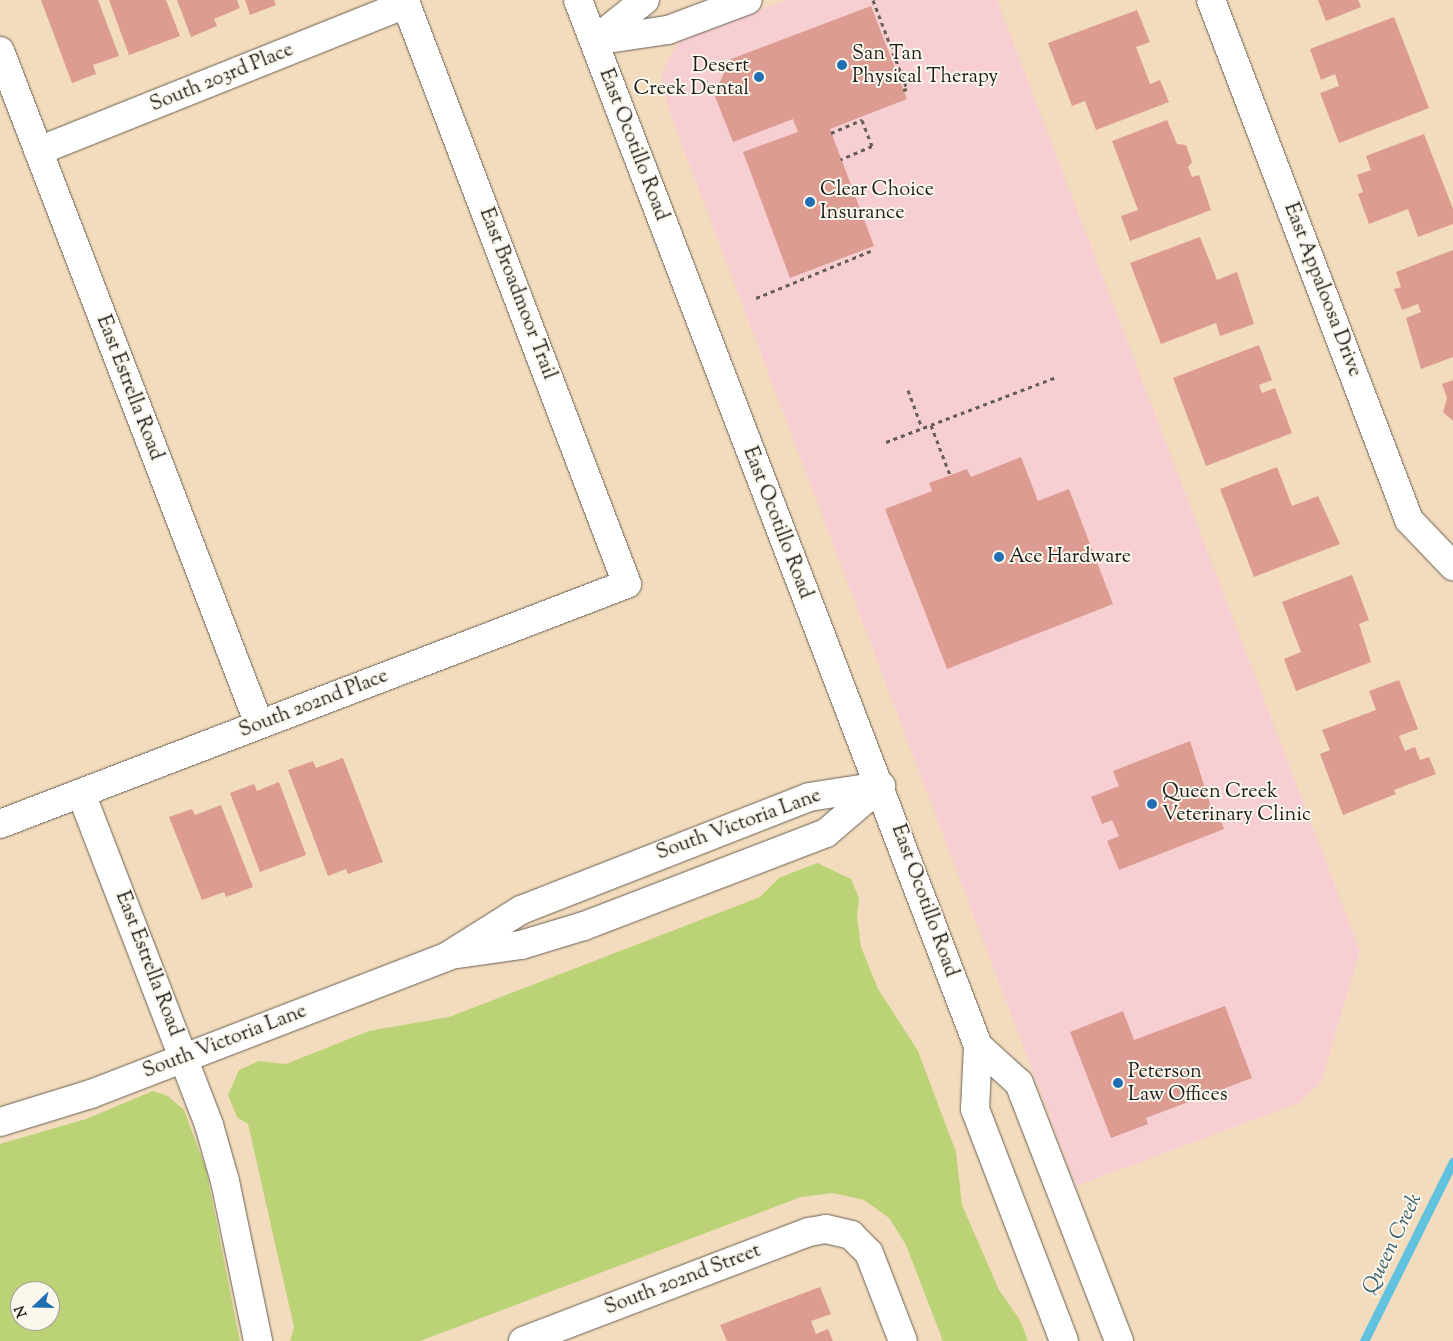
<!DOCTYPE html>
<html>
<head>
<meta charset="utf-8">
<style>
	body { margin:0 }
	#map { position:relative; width:1453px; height:1341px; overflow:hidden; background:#f3dcbd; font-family:"Sorts Mill Goudy",serif }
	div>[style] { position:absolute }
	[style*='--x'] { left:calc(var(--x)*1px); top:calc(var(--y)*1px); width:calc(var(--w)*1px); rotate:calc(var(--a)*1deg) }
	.built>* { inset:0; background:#f7cfd2 }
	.green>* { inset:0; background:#bbd276 }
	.stream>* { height:9px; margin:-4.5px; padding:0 4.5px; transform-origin:4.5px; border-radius:4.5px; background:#60c2de }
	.building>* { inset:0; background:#dd9c92 }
	.path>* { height:3px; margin-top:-1.5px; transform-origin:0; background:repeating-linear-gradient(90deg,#675f54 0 4px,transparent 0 8px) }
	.roads { filter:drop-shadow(0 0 1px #675f54) drop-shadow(0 0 1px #675f54) }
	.street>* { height:28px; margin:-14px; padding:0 14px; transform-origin:14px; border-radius:14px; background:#fff }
	.secondary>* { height:28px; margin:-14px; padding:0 14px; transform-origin:14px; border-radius:14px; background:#fff }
	.dots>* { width:14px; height:14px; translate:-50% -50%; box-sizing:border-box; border:2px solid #fbf7ec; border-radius:50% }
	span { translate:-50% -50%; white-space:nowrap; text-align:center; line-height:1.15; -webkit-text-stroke:4px #fbf7ec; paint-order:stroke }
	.poi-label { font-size:20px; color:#1c1c1c }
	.left { translate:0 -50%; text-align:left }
	.right { translate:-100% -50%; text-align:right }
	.street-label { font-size:20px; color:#1c1c1c }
	.water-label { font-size:21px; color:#375e6a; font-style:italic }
	.north { position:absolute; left:10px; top:1281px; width:50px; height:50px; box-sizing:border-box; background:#fbf7ec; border:1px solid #a29f99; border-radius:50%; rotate:249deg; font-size:14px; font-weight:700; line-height:20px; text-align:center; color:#1c1c1c }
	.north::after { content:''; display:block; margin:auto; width:18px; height:22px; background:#1f6fb2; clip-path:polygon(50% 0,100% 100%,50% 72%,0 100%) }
</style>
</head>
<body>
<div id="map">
	<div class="built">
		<i style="clip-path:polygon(785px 0,997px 0,1360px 951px,1321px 1082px,1299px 1103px,1076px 1186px,671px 116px,663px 87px,662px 72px,678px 42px)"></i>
	</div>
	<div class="green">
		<i style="clip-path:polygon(817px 863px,851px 879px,859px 898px,857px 917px,861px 947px,878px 989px,918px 1051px,956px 1152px,962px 1205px,999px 1290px,1020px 1320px,1028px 1341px,943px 1341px,906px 1245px,889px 1218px,864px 1200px,833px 1193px,801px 1197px,420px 1341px,290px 1341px,294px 1327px,248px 1124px,237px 1117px,228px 1095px,239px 1070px,259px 1061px,286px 1064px,369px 1031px,449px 1017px,760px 897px,779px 878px)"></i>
		<i style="clip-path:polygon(evenodd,153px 1091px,168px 1096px,184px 1110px,206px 1169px,240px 1341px,0 1341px,0 1144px,86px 1119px,153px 1091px,20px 1291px,50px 1291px,50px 1321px,20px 1321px,20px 1291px)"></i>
	</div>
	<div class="stream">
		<i style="--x:1364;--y:1341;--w:200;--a:-63.6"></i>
	</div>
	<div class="building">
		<i style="clip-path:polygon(41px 0,98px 0,119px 56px,93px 65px,96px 74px,72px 83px)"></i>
		<i style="clip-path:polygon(109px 0,166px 0,180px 36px,129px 55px)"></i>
		<i style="clip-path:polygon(177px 0,237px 0,240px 8px,214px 19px,217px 26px,191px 37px)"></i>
		<i style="clip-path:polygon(245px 0,274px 0,276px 5px,250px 15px)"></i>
		<i style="clip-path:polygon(1318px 0,1358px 0,1361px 7px,1326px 21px)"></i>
		<i style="clip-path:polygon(871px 6px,907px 99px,830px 129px,874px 246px,790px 278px,743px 152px,798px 132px,793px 119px,733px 142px,714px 94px,731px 59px)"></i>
		<i style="clip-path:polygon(1137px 10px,1150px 42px,1136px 47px,1150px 84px,1160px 80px,1169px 102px,1096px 130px,1085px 101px,1072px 106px,1048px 43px)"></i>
		<i style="clip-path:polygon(1394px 17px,1429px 108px,1339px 143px,1320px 93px,1339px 86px,1335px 74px,1321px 80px,1310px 49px)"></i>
		<i style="clip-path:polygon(1167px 120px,1177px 144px,1186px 145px,1192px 162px,1188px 167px,1192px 177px,1199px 175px,1211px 210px,1130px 241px,1121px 216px,1138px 210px,1112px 141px)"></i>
		<i style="clip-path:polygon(1424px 134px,1453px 209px,1453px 224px,1418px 237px,1408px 209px,1369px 224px,1358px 194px,1363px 192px,1357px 175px,1371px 170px,1366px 156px)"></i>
		<i style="clip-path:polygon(1200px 237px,1217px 280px,1237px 272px,1254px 324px,1220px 336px,1216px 323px,1161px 344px,1130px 263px)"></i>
		<i style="clip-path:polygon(1453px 250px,1453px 357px,1421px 369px,1406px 318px,1421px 312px,1418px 304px,1402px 310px,1394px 289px,1401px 287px,1396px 272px)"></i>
		<i style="clip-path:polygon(1259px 345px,1272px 380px,1259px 385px,1262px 393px,1275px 388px,1292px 433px,1206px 466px,1173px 378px)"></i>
		<i style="clip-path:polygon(1453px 380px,1453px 421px,1443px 412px,1447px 398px,1442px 384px)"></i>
		<i style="clip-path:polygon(1021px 457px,1038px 501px,1069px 489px,1113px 604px,947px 669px,885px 509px,932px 491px,929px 483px,967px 469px,971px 477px)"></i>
		<i style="clip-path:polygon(1277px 467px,1292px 506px,1318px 496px,1340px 544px,1254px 577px,1220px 489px)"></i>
		<i style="clip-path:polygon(1352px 575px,1369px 620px,1359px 624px,1371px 662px,1296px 691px,1284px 659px,1301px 652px,1282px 602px)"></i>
		<i style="clip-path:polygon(1399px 680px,1418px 729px,1399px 736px,1405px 751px,1415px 747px,1420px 760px,1429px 757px,1436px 774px,1394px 790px,1396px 794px,1343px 815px,1320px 754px,1330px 750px,1322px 730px,1376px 710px,1369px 691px)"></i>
		<i style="clip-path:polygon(1190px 741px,1213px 813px,1217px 811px,1224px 829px,1119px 870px,1107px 841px,1119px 836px,1112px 820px,1102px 824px,1091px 797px,1119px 786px,1113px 771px)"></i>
		<i style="clip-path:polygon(343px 758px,383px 862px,348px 874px,346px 869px,328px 876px,288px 770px,313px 761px,316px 768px)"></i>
		<i style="clip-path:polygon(279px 782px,306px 855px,260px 872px,230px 793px,254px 784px,257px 791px)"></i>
		<i style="clip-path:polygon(221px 805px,253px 887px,226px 897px,224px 892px,202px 900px,169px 817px,192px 809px,195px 815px)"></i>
		<i style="clip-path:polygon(1225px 1006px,1252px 1078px,1146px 1118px,1148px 1124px,1111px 1138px,1070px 1032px,1123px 1011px,1134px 1040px)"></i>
		<i style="clip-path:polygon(820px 1287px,831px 1314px,811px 1321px,816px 1334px,828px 1329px,833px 1341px,727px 1341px,720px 1325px)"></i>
	</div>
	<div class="path">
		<i style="--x:873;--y:0;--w:95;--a:69.1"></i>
		<i style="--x:907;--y:89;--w:4;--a:166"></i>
		<i style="--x:831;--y:133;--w:34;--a:-23"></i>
		<i style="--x:862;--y:120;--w:28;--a:69"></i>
		<i style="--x:872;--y:146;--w:34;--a:157"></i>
		<i style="--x:756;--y:298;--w:126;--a:-22.3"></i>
		<i style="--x:908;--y:390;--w:40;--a:69.8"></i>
		<i style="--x:931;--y:425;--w:53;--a:69.2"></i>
		<i style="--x:886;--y:442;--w:182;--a:-20.9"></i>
	</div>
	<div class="roads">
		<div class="street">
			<i style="--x:1211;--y:0;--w:556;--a:69.15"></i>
			<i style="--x:1409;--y:520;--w:64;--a:46.3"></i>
			<i style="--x:595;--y:40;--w:64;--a:-38.7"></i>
			<i style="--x:594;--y:41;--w:75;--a:-8.5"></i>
			<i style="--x:668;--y:30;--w:85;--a:-20.6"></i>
			<i style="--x:0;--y:51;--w:721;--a:68.95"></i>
			<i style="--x:81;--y:793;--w:356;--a:68.9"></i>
			<i style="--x:209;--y:1125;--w:58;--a:74.1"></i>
			<i style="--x:225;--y:1181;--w:163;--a:78.3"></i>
			<i style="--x:0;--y:824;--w:671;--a:-20.95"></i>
			<i style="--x:627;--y:584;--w:621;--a:-110.86"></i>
			<i style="--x:406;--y:4;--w:396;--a:158.2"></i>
			<i style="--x:523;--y:1341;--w:306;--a:-20.9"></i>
			<i style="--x:809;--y:1232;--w:17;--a:-10"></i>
			<i style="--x:826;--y:1229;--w:26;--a:13"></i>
			<i style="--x:851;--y:1235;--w:25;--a:45"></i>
			<i style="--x:869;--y:1253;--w:94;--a:68.9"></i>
		</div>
		<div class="secondary">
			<i style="--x:578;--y:0;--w:1120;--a:69.07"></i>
			<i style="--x:978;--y:1046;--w:63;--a:92.7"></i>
			<i style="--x:975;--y:1109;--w:248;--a:69"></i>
			<i style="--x:458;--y:954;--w:64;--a:-8.1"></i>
			<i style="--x:521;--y:945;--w:66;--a:-16.8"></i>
			<i style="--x:584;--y:926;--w:259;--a:-21"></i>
			<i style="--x:826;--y:833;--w:72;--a:-40.5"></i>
			<i style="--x:978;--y:1046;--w:55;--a:42.1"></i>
			<i style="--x:1019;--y:1083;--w:277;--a:68.8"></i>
			<i style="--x:0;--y:1122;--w:95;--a:-17.1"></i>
			<i style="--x:91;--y:1094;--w:383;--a:-21.1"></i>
			<i style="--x:448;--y:956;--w:86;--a:-32.2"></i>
			<i style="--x:521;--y:910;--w:309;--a:-21.4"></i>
			<i style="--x:809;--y:797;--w:73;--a:-8.7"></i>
		</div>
	</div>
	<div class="dots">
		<i style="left:842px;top:65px;background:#1f6fb2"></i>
		<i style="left:759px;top:77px;background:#1f6fb2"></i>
		<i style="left:810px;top:202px;background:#1f6fb2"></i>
		<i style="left:999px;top:557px;background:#1f6fb2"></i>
		<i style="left:1152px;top:804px;background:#1f6fb2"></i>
		<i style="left:1118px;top:1083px;background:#1f6fb2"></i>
	</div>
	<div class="poi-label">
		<span class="left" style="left:852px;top:66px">San Tan<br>Physical Therapy</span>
		<span class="right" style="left:749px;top:78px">Desert<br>Creek Dental</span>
		<span class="left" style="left:820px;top:202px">Clear Choice<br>Insurance</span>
		<span class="left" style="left:1009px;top:557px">Ace Hardware</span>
		<span class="left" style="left:1162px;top:804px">Queen Creek<br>Veterinary Clinic</span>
		<span class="left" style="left:1128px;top:1084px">Peterson<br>Law Offices</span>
	</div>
	<div class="street-label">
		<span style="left:222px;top:78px;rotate:-22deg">South 203rd Place</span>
		<span style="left:633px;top:145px;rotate:69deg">East Ocotillo Road</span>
		<span style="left:1322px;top:290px;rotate:69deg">East Appaloosa Drive</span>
		<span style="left:517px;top:294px;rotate:69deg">East Broadmoor Trail</span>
		<span style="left:129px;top:388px;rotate:69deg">East Estrella Road</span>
		<span style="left:777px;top:523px;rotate:69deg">East Ocotillo Road</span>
		<span style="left:314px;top:704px;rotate:-21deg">South 202nd Place</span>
		<span style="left:739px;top:825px;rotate:-20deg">South Victoria Lane</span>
		<span style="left:924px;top:901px;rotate:70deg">East Ocotillo Road</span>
		<span style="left:148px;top:964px;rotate:69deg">East Estrella Road</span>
		<span style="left:225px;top:1042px;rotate:-21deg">South Victoria Lane</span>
		<span style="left:683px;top:1280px;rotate:-21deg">South 202nd Street</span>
	</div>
	<div class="water-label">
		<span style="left:1393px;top:1244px;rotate:-64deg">Queen Creek</span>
	</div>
	<div class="north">N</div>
</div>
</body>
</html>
